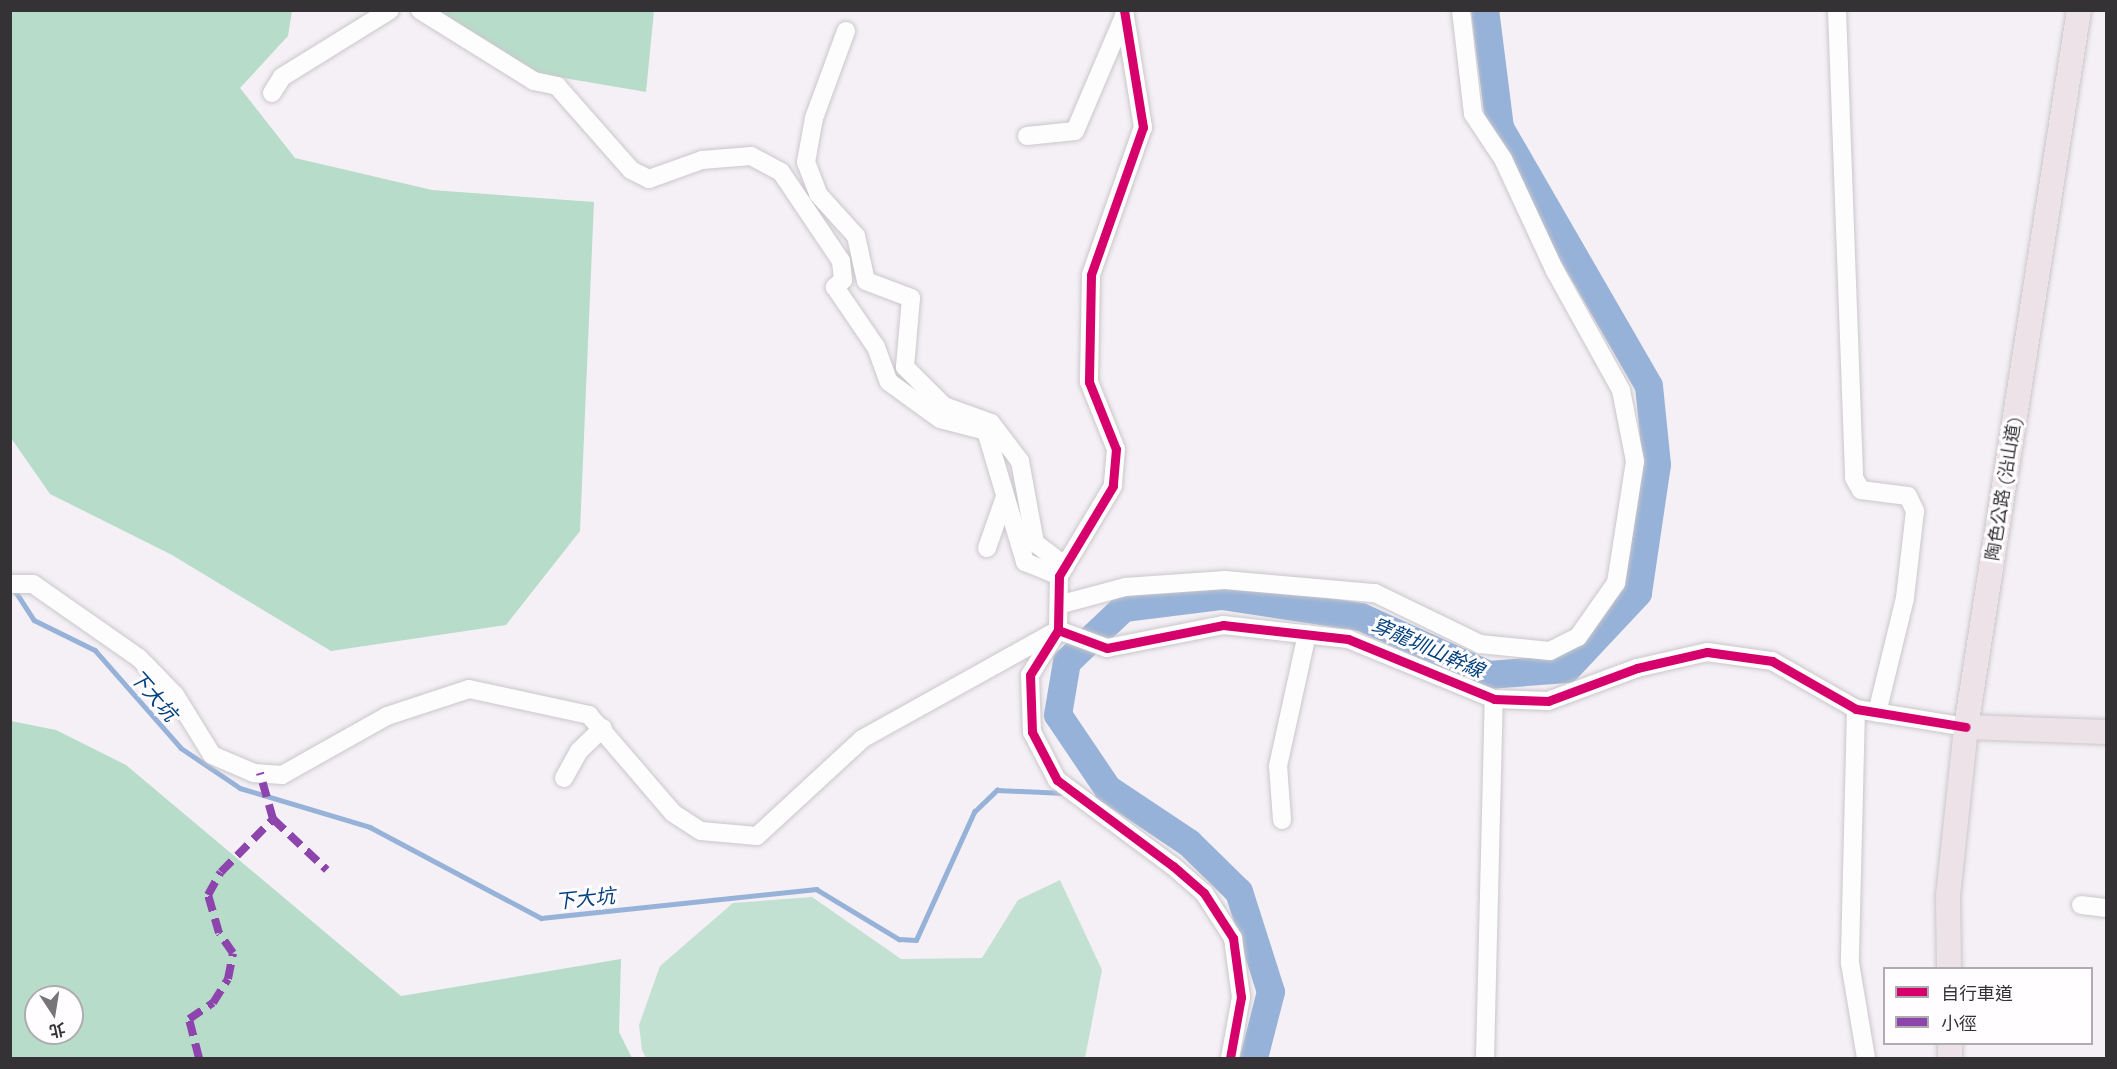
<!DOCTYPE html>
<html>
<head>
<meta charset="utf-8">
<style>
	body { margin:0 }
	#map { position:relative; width:2117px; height:1069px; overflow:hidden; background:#f4f0f5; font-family:Quicksand,"Noto Sans TC",sans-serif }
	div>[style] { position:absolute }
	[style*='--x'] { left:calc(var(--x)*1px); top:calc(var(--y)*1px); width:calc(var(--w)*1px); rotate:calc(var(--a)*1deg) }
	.green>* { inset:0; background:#c3e1d2 }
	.forest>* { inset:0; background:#b8dcca }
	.stream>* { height:4.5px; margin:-2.25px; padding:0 2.25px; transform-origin:2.25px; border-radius:2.25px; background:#97b2d8 }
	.river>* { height:28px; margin:-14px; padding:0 14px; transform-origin:14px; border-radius:14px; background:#97b2d8 }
	.roads { filter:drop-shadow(0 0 2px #cac7cb) drop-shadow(0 0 2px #cac7cb) }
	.minor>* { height:18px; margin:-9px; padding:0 9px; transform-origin:9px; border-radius:9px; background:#fdfdfe }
	.major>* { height:24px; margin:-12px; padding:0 12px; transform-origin:12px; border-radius:12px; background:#ece2e7 }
	.quiet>* { height:8px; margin-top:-4px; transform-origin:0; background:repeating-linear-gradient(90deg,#8e44ad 0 15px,transparent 0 23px) }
	.cycleway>* { height:9px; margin:-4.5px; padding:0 4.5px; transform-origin:4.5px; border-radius:4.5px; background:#d6006c }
	span { translate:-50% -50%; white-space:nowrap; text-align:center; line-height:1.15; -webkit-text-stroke:6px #fffdff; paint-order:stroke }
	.street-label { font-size:18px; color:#353236 }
	.water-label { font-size:20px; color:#03417e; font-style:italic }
	.frame { position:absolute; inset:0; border:12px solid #353236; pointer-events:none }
	.legend { position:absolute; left:1883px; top:967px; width:210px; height:78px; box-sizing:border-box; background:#fffdff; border:2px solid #aeacaf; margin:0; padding:8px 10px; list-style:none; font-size:18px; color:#353236 }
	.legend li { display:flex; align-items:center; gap:12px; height:30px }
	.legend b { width:30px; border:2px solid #aeacaf }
	.north { position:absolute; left:24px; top:985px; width:60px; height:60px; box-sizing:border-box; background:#fffdff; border:2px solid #aeacaf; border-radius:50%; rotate:168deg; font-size:16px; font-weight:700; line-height:24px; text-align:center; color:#353236 }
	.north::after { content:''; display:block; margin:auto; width:21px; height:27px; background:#787479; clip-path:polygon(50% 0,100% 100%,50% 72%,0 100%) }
</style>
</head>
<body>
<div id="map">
	<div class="green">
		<i style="clip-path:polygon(1060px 880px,1102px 970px,1085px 1058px,646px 1058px,642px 1050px,639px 1025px,660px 966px,733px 903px,812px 897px,901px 959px,982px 958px,1018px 900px)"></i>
	</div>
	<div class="forest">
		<i style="clip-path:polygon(10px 11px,292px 11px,288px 36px,240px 88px,295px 158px,432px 190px,594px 202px,580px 531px,506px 625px,331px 651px,172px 555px,50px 494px,11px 438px)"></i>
		<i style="clip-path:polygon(433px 11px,654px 11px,646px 92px,523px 71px)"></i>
		<i style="clip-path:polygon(evenodd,11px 721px,56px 730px,126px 765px,401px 996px,621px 959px,619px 1032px,632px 1058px,11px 1058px,11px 721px,36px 997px,72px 997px,72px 1033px,36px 1033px,36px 997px)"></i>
	</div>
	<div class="stream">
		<i style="--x:14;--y:589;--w:37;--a:57"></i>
		<i style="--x:34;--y:620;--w:68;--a:26.2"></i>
		<i style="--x:95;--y:650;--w:130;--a:48.7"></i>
		<i style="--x:181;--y:748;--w:71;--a:34.1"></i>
		<i style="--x:240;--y:788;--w:136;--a:16.7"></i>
		<i style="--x:370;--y:827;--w:194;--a:28"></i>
		<i style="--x:541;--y:918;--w:277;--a:-6"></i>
		<i style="--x:816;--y:889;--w:97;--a:31.1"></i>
		<i style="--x:899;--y:939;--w:17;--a:3"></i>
		<i style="--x:916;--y:940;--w:141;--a:-65.6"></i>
		<i style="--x:974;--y:812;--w:32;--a:-44"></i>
		<i style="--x:997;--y:790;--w:67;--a:2.6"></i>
		<i style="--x:1093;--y:798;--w:37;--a:8"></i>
	</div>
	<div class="river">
		<i style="--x:1254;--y:1058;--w:68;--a:-75.6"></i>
		<i style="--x:1271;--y:992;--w:105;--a:-107.7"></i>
		<i style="--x:1239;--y:892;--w:70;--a:-135.6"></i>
		<i style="--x:1189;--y:843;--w:97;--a:-146.3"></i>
		<i style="--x:1108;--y:789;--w:89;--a:-124"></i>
		<i style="--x:1058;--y:715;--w:54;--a:-80.4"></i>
		<i style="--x:1067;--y:662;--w:79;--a:-43.5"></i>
		<i style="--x:1124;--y:608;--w:99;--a:-7"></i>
		<i style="--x:1222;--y:596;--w:141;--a:8.6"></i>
		<i style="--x:1361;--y:617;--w:141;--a:24.4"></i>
		<i style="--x:1489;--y:675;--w:78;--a:-4.4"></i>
		<i style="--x:1567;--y:669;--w:104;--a:-46.9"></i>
		<i style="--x:1638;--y:593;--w:129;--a:-81.6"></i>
		<i style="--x:1657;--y:465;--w:79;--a:-95.8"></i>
		<i style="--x:1649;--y:386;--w:298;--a:-120"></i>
		<i style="--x:1500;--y:128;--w:119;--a:-97.2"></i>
	</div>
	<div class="roads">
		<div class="minor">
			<i style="--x:420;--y:10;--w:134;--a:31.9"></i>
			<i style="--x:534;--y:81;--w:24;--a:12"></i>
			<i style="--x:557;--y:86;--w:112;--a:48.6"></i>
			<i style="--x:631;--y:170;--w:20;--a:27"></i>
			<i style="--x:649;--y:179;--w:56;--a:-19.7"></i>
			<i style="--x:702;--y:160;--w:49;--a:-4.7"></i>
			<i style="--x:751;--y:156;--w:34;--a:28"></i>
			<i style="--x:781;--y:172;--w:107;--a:56"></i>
			<i style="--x:841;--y:261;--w:19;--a:84"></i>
			<i style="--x:843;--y:280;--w:11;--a:139"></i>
			<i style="--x:835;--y:287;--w:73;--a:55.7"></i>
			<i style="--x:876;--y:347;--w:37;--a:70"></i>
			<i style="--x:889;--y:382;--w:63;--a:36"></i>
			<i style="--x:940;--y:419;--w:48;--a:14.6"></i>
			<i style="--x:986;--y:431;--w:137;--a:73.4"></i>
			<i style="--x:1025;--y:562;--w:37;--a:22"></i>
			<i style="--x:1124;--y:10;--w:119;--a:80.8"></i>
			<i style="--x:1143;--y:127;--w:157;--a:109.4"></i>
			<i style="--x:1091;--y:275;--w:107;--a:91.1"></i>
			<i style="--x:1089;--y:382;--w:72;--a:68.1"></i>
			<i style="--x:1116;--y:449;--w:37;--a:95"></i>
			<i style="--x:1113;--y:486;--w:105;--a:121"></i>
			<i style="--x:1059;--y:576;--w:54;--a:91.1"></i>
			<i style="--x:1058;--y:630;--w:53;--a:121.9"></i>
			<i style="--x:1030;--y:675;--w:57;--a:88"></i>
			<i style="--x:1032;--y:732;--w:54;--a:62.5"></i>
			<i style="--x:1057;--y:780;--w:144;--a:36.6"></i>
			<i style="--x:1173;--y:866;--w:41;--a:41.1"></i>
			<i style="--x:1204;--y:893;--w:54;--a:57.2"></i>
			<i style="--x:1233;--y:938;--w:60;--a:82.3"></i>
			<i style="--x:1241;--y:997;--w:62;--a:100.2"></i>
			<i style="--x:1837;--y:10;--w:468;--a:87.9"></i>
			<i style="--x:1854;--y:478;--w:14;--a:60"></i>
			<i style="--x:1861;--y:490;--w:47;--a:7.3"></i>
			<i style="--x:1908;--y:496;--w:17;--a:65"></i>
			<i style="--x:1915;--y:511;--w:88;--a:96.6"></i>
			<i style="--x:1905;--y:598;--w:118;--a:103.7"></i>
			<i style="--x:846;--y:31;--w:93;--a:110.2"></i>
			<i style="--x:814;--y:118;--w:45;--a:100.3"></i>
			<i style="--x:806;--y:162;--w:34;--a:69"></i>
			<i style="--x:818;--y:194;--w:57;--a:47.9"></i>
			<i style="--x:856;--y:236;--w:46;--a:77.5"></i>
			<i style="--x:866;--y:281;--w:48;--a:20.7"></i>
			<i style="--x:911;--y:298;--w:69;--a:95"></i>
			<i style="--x:905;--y:367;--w:55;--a:45"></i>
			<i style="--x:944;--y:406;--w:50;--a:19.9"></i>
			<i style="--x:991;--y:423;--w:48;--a:52.7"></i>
			<i style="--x:1020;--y:461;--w:83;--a:79.6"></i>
			<i style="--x:1035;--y:543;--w:38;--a:37"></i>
			<i style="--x:272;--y:93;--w:19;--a:-58"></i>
			<i style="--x:282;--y:77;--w:127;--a:-31.8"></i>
			<i style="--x:1027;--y:136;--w:48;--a:-5.9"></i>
			<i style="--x:1075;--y:131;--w:127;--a:-66.9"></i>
			<i style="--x:987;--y:548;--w:54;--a:-70.6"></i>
			<i style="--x:10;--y:584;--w:23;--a:0"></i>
			<i style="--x:33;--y:584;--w:129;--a:34.9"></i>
			<i style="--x:139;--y:658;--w:52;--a:45.8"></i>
			<i style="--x:175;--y:695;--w:70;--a:58.3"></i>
			<i style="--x:212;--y:755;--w:46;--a:23.2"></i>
			<i style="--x:254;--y:773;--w:28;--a:4"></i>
			<i style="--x:282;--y:775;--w:120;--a:-29.3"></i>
			<i style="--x:387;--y:716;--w:86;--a:-18.2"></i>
			<i style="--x:469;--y:689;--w:123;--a:12.2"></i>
			<i style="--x:589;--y:715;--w:129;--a:49.4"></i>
			<i style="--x:673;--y:813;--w:33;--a:33"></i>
			<i style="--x:701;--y:831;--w:56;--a:5.1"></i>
			<i style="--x:757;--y:836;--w:143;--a:-42.7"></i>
			<i style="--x:862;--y:739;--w:224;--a:-29.1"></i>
			<i style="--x:1058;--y:630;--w:52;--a:20.2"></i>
			<i style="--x:1107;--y:648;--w:118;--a:-11.2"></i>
			<i style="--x:1223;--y:625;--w:126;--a:6.4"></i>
			<i style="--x:1348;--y:639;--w:158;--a:22.3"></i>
			<i style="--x:1494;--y:699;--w:54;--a:2.1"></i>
			<i style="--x:1548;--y:701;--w:95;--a:-20.3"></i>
			<i style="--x:1637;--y:668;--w:72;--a:-12.9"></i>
			<i style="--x:1707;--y:652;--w:66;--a:7.9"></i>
			<i style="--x:1772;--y:661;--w:97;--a:29.7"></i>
			<i style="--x:1856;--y:709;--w:111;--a:9.3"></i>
			<i style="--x:1062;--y:604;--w:65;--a:-15.1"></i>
			<i style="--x:1125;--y:587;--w:100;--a:-4"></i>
			<i style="--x:1225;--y:580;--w:151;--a:5"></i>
			<i style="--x:1375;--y:593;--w:117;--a:25.9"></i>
			<i style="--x:1480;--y:644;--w:70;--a:5.7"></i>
			<i style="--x:1550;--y:651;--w:31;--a:-27"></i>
			<i style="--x:1578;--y:637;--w:66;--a:-54.9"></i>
			<i style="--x:1616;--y:583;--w:123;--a:-81.1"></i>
			<i style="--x:1635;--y:461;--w:72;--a:-101.2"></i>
			<i style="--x:1621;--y:390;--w:136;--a:-119"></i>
			<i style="--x:1555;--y:271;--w:123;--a:-114.9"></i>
			<i style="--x:1503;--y:159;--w:54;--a:-123.7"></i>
			<i style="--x:1473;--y:114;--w:105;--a:-96.6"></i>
			<i style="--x:1856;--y:709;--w:254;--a:91.4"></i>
			<i style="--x:1850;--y:963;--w:96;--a:80.4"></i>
			<i style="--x:564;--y:778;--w:31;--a:-61"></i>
			<i style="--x:579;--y:751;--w:33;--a:-44"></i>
			<i style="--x:1282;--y:820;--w:54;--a:-94.2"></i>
			<i style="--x:1278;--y:766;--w:135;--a:-77.6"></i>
			<i style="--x:2081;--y:905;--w:25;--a:7"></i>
			<i style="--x:1485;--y:1058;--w:359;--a:-88.6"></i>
		</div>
		<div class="major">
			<i style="--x:1966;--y:727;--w:140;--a:2"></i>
			<i style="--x:1949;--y:968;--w:72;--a:-90.8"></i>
			<i style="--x:1948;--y:896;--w:170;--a:-83.9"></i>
			<i style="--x:1966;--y:727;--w:726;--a:-81.04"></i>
			<i style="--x:1950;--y:1044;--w:14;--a:90"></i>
		</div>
	</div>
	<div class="quiet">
		<i style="--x:273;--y:819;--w:74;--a:43.4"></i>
		<i style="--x:199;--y:1058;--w:40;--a:-104.4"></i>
		<i style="--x:189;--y:1019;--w:29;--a:-34"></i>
		<i style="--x:213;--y:1003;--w:28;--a:-58"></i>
		<i style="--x:228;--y:979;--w:26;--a:-79"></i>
		<i style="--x:233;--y:953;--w:24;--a:-125"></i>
		<i style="--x:219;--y:933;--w:40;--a:-106"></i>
		<i style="--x:208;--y:895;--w:26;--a:-61"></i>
		<i style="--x:221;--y:872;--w:74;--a:-45.5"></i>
		<i style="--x:273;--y:819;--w:48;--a:-105.8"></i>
	</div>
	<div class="cycleway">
		<i style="--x:1124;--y:10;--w:119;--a:80.8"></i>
		<i style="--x:1143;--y:127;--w:157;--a:109.4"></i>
		<i style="--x:1091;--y:275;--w:107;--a:91.1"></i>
		<i style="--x:1089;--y:382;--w:72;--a:68.1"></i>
		<i style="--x:1116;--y:449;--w:37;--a:95"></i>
		<i style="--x:1113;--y:486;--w:105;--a:121"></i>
		<i style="--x:1059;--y:576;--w:54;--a:91.1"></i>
		<i style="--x:1058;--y:630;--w:53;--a:121.9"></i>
		<i style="--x:1030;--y:675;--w:57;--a:88"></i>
		<i style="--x:1032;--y:732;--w:54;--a:62.5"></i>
		<i style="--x:1057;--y:780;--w:144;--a:36.6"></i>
		<i style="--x:1173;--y:866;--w:41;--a:41.1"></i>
		<i style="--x:1204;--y:893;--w:54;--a:57.2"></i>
		<i style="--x:1233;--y:938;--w:60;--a:82.3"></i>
		<i style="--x:1241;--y:997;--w:62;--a:100.2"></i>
		<i style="--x:1058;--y:630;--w:52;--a:20.2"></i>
		<i style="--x:1107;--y:648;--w:118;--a:-11.2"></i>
		<i style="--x:1223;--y:625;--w:126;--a:6.4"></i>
		<i style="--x:1348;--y:639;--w:158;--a:22.3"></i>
		<i style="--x:1494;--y:699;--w:54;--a:2.1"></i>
		<i style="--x:1548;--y:701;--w:95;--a:-20.3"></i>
		<i style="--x:1637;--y:668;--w:72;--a:-12.9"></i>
		<i style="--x:1707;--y:652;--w:66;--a:7.9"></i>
		<i style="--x:1772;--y:661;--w:97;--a:29.7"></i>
		<i style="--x:1856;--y:709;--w:111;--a:9.3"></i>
	</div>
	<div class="street-label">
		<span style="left:2004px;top:489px;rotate:-81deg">陶色公路 (沿山道)</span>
	</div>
	<div class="water-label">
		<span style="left:1428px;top:647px;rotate:24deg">穿龍圳山幹線</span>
		<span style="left:154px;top:695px;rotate:49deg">下大坑</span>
		<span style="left:585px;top:898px;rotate:-6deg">下大坑</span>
	</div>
	<div class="frame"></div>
	<ul class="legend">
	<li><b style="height:8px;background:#d6006c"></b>自行車道</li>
	<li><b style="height:8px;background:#8e44ad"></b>小徑</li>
	</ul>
	<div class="north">北</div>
</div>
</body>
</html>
